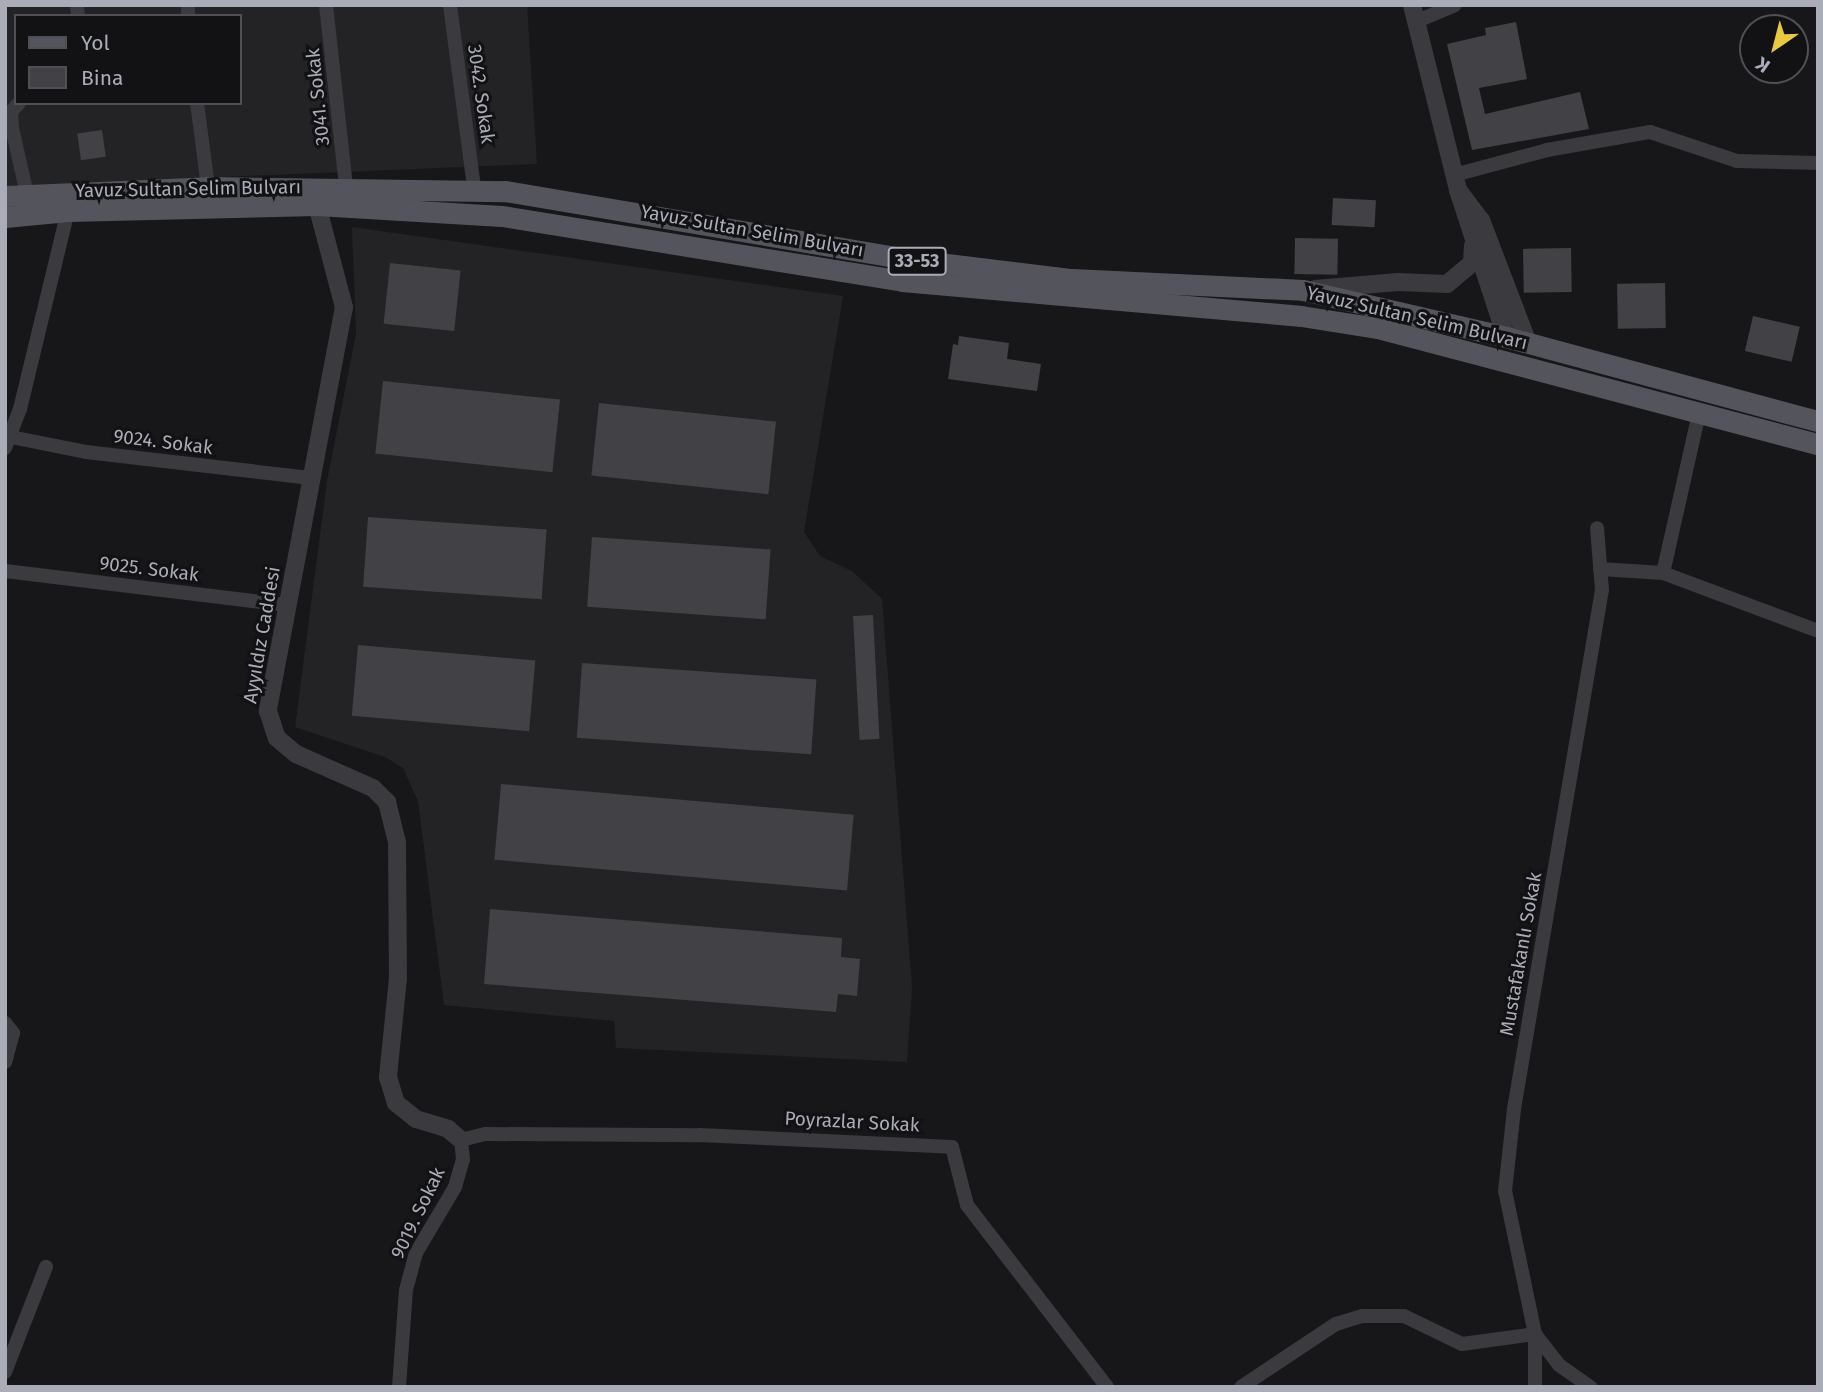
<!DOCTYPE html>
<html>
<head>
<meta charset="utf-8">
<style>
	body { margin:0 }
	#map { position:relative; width:1823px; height:1392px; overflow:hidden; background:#171719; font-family:"Fira Sans",sans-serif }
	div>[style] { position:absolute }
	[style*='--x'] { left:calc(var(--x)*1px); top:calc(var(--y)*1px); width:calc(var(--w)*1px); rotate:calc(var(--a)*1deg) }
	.built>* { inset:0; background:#232326 }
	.building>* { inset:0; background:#414146; transform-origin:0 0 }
	.minor>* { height:14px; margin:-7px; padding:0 7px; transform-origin:7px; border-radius:7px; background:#3a3a3f }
	.tertiary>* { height:18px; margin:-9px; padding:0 9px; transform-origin:9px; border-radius:9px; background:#3a3a3f }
	.primary>* { height:21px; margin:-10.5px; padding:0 10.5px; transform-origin:10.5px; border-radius:10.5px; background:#54555c }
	span { translate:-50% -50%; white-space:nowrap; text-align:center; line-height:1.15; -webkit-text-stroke:6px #121214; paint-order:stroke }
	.shield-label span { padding:2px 5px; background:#121214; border:2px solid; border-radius:5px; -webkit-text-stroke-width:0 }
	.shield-label { font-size:18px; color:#aaacb8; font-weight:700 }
	.street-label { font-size:19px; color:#aaacb8 }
	.frame { position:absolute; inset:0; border:7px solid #aaacb8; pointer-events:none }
	.legend { position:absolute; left:14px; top:14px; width:228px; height:91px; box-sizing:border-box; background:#121214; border:2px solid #4f5056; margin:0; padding:9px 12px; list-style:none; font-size:21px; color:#aaacb8 }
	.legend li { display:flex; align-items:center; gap:14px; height:35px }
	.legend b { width:35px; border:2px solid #4f5056 }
	.north { position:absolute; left:1739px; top:14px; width:70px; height:70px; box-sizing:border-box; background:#121214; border:2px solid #4f5056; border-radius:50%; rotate:215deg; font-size:19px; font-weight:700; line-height:28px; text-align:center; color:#aaacb8 }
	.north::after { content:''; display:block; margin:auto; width:24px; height:32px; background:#e9ca3f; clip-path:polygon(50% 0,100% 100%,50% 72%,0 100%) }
</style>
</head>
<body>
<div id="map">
	<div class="built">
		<i style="clip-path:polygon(evenodd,5px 5px,527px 5px,537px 164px,5px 186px,5px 5px,16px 16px,240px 16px,240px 103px,16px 103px,16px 16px)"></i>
		<i style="clip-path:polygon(352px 227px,843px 296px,804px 532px,820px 556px,852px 571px,882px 599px,912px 987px,907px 1062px,616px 1048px,614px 1021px,444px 1005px,418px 801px,403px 768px,385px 757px,295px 727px,327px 481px,356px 334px)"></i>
	</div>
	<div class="building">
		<i style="clip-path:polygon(1516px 22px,1527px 79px,1479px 88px,1485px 114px,1580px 92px,1589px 129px,1472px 150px,1447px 44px,1486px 35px,1485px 28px)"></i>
		<i style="left:102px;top:130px;width:27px;height:25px;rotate:82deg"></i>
		<i style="left:1333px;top:198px;width:43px;height:27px;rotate:3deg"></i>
		<i style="left:1295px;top:238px;width:43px;height:36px;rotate:1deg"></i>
		<i style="left:1571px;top:248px;width:44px;height:48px;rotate:89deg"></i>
		<i style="left:390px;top:263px;width:71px;height:61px;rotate:6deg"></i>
		<i style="left:1665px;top:283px;width:45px;height:48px;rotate:89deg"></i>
		<i style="left:1753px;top:316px;width:48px;height:36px;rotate:13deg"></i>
		<i style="clip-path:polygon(959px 336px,1009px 343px,1007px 359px,1041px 364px,1037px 391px,948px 379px,953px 344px,958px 345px)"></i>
		<i style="left:383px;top:381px;width:178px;height:73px;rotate:6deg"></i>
		<i style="left:599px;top:403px;width:178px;height:73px;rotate:6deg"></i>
		<i style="left:368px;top:517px;width:179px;height:70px;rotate:4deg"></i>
		<i style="left:592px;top:537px;width:179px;height:70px;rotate:4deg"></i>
		<i style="left:873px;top:615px;width:124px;height:20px;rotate:87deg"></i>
		<i style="left:358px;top:645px;width:178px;height:71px;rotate:5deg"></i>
		<i style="left:582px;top:663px;width:235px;height:75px;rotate:4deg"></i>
		<i style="left:501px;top:784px;width:354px;height:76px;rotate:5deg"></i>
		<i style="clip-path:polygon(490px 909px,842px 938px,841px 957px,860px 959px,857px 996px,838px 994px,836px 1012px,484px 984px)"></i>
	</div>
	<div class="minor">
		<i style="--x:77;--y:5;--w:11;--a:85"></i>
		<i style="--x:188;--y:5;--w:11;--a:90"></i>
		<i style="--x:326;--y:5;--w:182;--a:83.7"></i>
		<i style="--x:450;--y:5;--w:185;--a:82.5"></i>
		<i style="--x:1415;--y:22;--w:43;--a:-23"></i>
		<i style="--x:19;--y:103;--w:12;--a:132"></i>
		<i style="--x:11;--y:112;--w:16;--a:86"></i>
		<i style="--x:12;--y:128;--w:68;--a:77.2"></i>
		<i style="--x:197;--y:103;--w:85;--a:82.5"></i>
		<i style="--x:1454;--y:175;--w:96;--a:-15"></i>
		<i style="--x:1547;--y:150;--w:105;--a:-9.9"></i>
		<i style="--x:1650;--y:132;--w:92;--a:18.4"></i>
		<i style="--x:1737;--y:161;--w:81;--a:1.4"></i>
		<i style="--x:11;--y:437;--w:76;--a:11.3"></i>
		<i style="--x:86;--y:452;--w:226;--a:6.6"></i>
		<i style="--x:5;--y:448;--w:42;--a:-69"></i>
		<i style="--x:20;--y:409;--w:204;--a:-76.4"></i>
		<i style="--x:1600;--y:569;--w:63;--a:3.6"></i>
		<i style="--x:1663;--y:573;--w:165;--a:20.5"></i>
		<i style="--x:5;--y:571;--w:285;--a:6.9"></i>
		<i style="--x:1663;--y:573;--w:164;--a:-77.3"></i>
		<i style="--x:5;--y:1023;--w:13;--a:51"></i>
		<i style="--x:13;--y:1033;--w:30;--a:105"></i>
		<i style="--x:5;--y:1372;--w:113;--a:-68.7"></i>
		<i style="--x:399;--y:1387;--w:97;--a:-85.9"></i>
		<i style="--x:406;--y:1290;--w:38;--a:-75"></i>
		<i style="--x:416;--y:1253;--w:77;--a:-59.4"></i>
		<i style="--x:455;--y:1187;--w:29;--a:-74"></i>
		<i style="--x:463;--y:1159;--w:19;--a:-96"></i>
		<i style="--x:461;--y:1140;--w:25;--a:-14"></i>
		<i style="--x:485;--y:1134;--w:215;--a:0.3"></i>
		<i style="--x:700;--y:1135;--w:252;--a:2.7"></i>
		<i style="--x:952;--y:1147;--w:60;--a:75.5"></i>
		<i style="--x:967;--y:1205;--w:230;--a:52.4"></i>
		<i style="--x:1241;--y:1387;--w:114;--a:-33.6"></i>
		<i style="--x:1336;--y:1324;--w:27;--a:-17"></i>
		<i style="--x:1362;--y:1316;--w:42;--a:0"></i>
		<i style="--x:1404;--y:1316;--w:64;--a:25.8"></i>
		<i style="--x:1462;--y:1344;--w:74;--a:-7.8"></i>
		<i style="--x:1535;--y:1334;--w:39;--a:52"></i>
		<i style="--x:1559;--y:1365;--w:39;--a:35"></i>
		<i style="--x:1535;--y:1387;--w:53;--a:-90"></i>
		<i style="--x:1535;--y:1334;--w:146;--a:-101.8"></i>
		<i style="--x:1505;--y:1191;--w:82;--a:-83.7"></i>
		<i style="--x:1514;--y:1109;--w:526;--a:-80.38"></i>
		<i style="--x:1602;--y:590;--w:62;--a:-94.6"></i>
	</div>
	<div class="tertiary">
		<i style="--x:1412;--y:5;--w:191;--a:76"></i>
		<i style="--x:317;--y:205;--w:106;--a:75.2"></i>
		<i style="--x:344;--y:307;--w:411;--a:100.7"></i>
		<i style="--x:268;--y:711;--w:28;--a:72"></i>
		<i style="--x:277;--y:738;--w:25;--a:40"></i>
		<i style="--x:296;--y:754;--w:84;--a:23.8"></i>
		<i style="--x:373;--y:788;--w:20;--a:45"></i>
		<i style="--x:387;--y:802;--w:41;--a:76"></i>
		<i style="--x:397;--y:842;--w:136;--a:89.6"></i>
		<i style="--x:398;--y:978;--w:100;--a:95.8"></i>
		<i style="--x:388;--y:1077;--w:27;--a:73"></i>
		<i style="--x:396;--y:1103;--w:26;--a:39"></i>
		<i style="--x:416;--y:1119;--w:34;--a:17"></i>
		<i style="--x:448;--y:1129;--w:17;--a:40"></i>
		<i style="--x:1315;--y:289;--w:83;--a:-4.8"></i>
		<i style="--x:1398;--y:282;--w:49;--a:2.3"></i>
		<i style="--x:1447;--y:284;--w:33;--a:-40"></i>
		<i style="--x:1472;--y:263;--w:17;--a:-87"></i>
		<i style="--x:1506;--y:337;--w:155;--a:-108.1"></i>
		<i style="--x:1458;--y:190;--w:38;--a:53"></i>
		<i style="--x:1481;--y:220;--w:132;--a:69.1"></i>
	</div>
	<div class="primary">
		<i style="--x:5;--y:196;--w:203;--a:-2.5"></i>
		<i style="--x:208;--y:187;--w:297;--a:0.8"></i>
		<i style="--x:505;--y:191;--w:407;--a:9.6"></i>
		<i style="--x:906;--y:259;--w:167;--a:6.9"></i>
		<i style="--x:1072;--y:279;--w:231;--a:2.7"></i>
		<i style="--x:1303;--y:290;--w:208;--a:13"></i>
		<i style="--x:1506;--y:337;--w:323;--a:15.1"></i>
		<i style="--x:5;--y:217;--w:63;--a:-5.4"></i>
		<i style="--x:68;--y:211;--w:249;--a:-1.4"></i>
		<i style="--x:317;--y:205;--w:185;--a:3.4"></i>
		<i style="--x:502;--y:216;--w:405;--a:9.2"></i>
		<i style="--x:902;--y:281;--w:401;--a:5"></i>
		<i style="--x:1301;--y:316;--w:78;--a:8.9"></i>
		<i style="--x:1378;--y:328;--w:455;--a:14.8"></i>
	</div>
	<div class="shield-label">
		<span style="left:917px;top:261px">33-53</span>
	</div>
	<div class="street-label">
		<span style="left:481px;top:94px;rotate:82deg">3042. Sokak</span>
		<span style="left:318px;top:97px;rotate:-96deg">3041. Sokak</span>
		<span style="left:188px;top:189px;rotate:-1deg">Yavuz Sultan Selim Bulvarı</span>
		<span style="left:752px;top:231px;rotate:10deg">Yavuz Sultan Selim Bulvarı</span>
		<span style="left:1417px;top:318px;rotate:13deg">Yavuz Sultan Selim Bulvarı</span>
		<span style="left:163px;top:442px;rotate:7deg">9024. Sokak</span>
		<span style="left:149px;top:569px;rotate:7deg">9025. Sokak</span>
		<span style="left:262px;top:635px;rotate:-80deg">Ayyıldız Caddesi</span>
		<span style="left:1521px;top:954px;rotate:-80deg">Mustafakanlı Sokak</span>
		<span style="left:852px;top:1122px;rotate:3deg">Poyrazlar Sokak</span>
		<span style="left:418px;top:1213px;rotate:-64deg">9019. Sokak</span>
	</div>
	<div class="frame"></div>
	<ul class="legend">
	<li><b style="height:9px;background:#54555c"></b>Yol</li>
	<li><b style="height:19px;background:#414146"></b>Bina</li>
	</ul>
	<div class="north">K</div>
</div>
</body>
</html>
